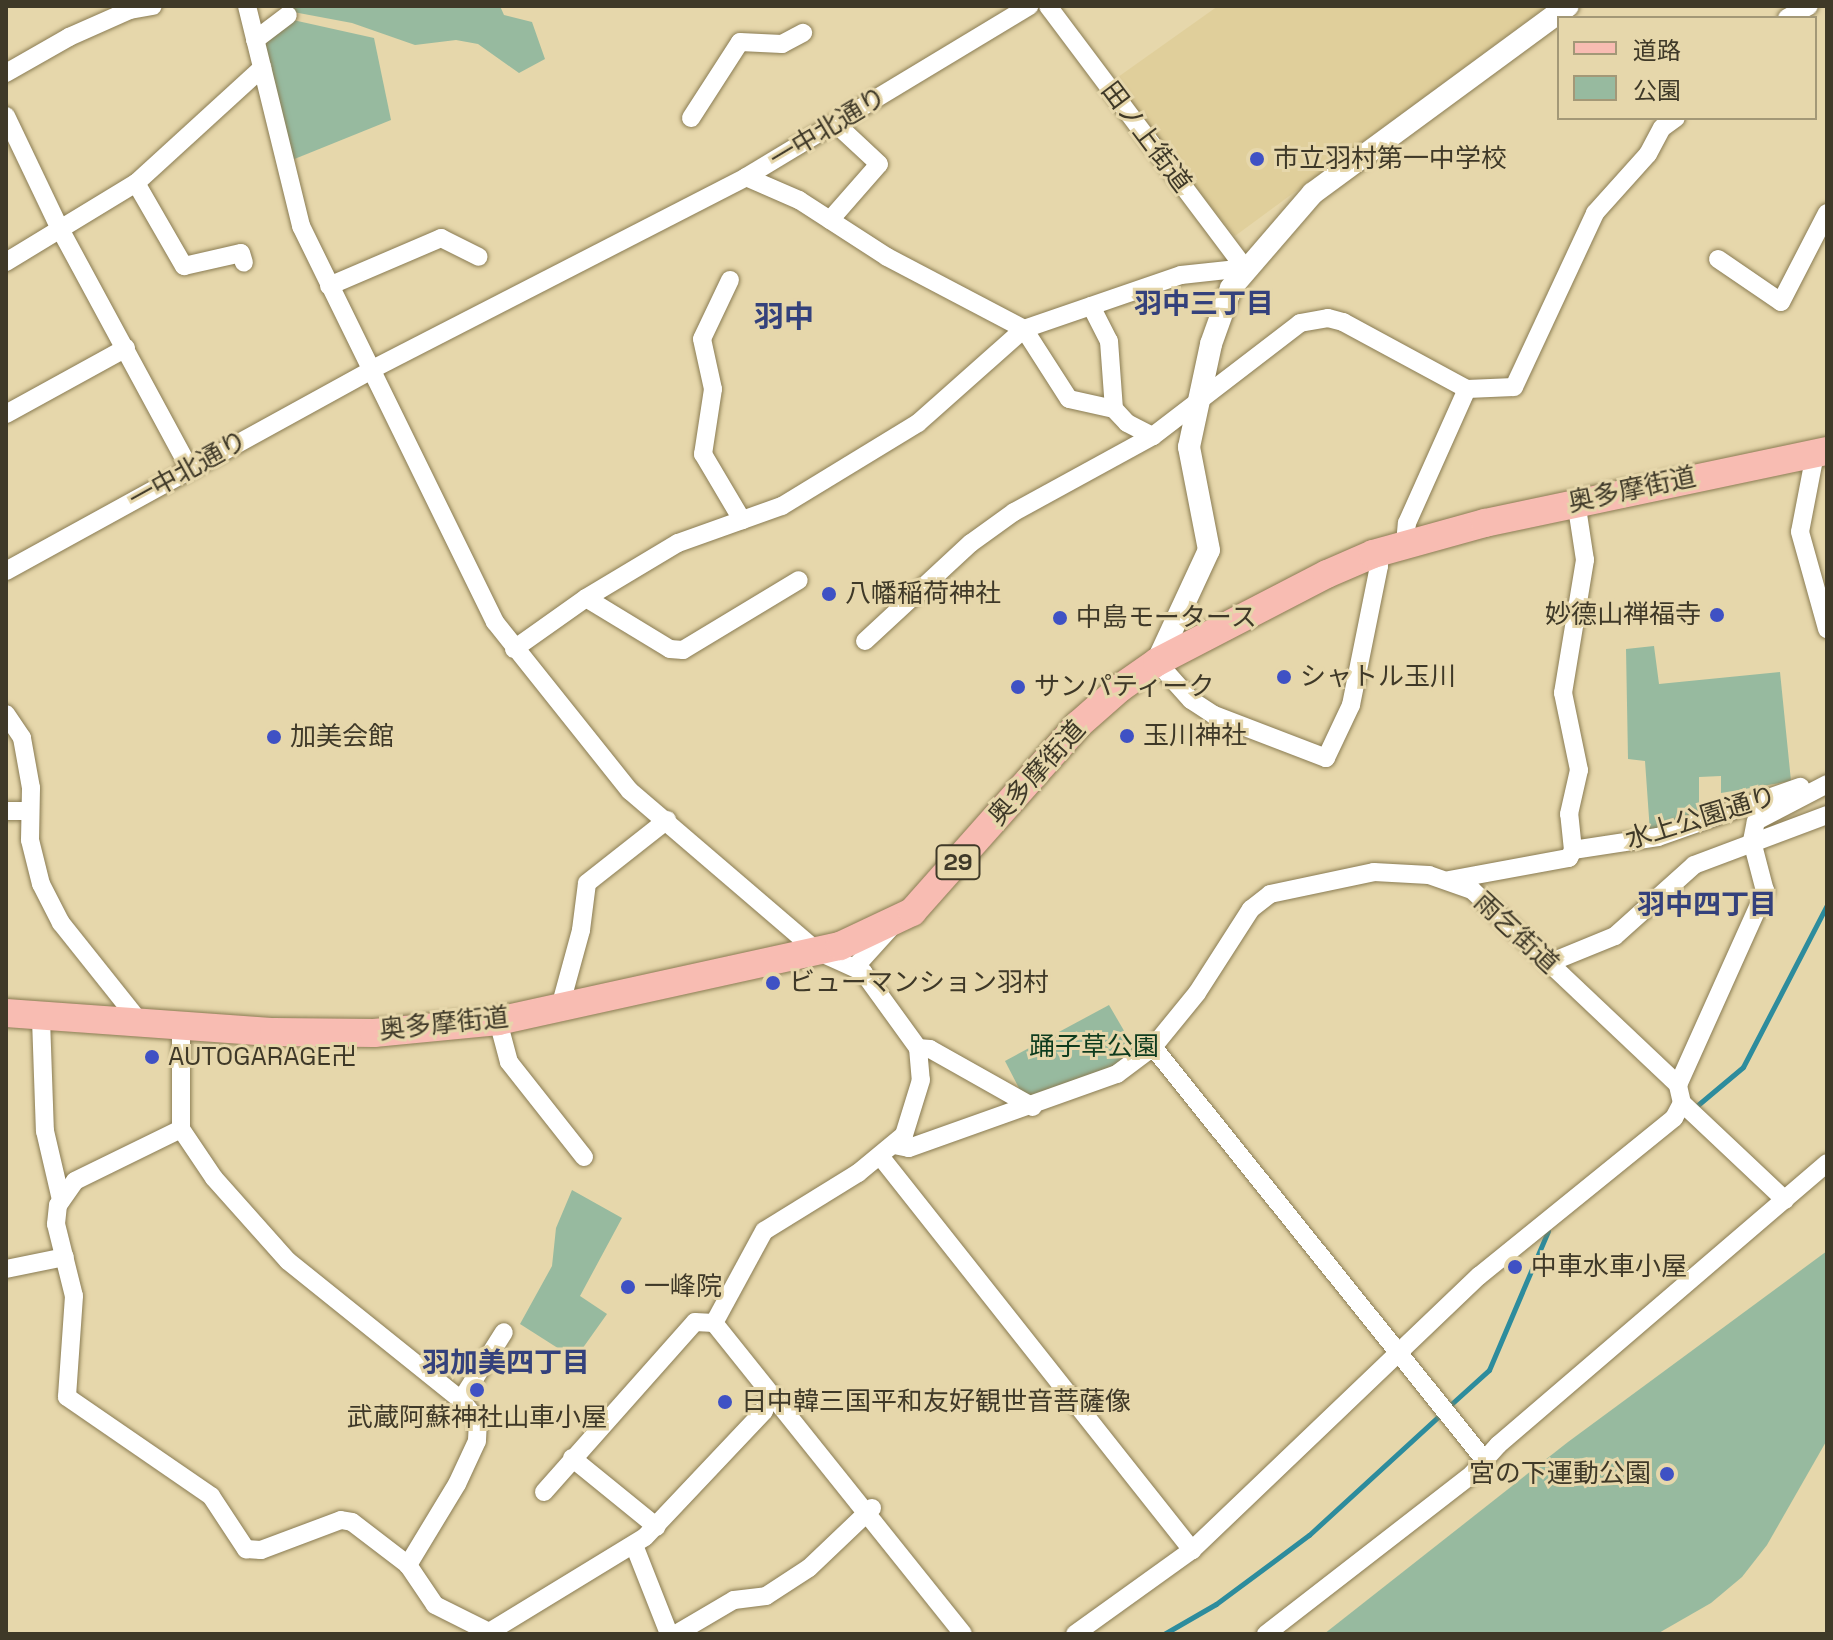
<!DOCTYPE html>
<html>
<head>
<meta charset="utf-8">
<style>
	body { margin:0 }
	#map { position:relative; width:1833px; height:1640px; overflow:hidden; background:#e6d7ab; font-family:"Space Grotesk","Noto Sans JP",sans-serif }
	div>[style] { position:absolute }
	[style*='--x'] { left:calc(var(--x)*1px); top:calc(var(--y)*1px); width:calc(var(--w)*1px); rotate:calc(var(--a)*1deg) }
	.built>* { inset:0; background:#e0cf9b }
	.green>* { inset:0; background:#97ba9f }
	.stream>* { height:5px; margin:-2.5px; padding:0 2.5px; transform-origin:2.5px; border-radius:2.5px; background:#2d8c9d }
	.roads { filter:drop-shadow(0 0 2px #8a7c53) drop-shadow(0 0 2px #8a7c53) }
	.minor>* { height:18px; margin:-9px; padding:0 9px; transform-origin:9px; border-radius:9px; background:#fff }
	.tertiary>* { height:22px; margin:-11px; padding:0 11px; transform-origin:11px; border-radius:11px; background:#fff }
	.primary>* { height:28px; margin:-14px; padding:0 14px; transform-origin:14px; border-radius:14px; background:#f8bcb2 }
	.dots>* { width:22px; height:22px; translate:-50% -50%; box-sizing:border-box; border:4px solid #e6d7ab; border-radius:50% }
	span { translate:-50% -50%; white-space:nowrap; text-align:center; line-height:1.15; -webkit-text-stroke:6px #e6d7ab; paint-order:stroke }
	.shield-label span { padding:2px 6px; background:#e6d7ab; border:2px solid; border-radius:6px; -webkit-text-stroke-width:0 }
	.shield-label { font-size:24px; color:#3f3928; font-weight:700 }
	.street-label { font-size:26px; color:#3f3928 }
	.poi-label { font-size:26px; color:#3f3928 }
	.left { translate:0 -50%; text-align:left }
	.right { translate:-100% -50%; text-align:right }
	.park-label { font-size:26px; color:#0d3b1d }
	.neighbourhood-label { font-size:28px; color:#34417c; font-weight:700 }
	.quarter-label { font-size:30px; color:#34417c; font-weight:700 }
	.frame { position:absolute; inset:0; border:8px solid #3f3928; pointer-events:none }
	.legend { position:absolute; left:1557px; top:16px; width:260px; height:104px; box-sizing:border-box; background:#e6d7ab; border:2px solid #a39877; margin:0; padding:10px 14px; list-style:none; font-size:24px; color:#3f3928 }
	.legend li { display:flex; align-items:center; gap:16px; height:40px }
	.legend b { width:40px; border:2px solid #a39877 }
</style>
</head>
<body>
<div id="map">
	<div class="built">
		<i style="clip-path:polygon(1218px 6px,1547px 6px,1235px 236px,1111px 82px)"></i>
	</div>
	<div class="green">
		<i style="clip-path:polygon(294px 6px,500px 6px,504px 15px,532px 22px,545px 59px,519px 73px,478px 44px,456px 40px,415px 45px,352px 23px,288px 11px)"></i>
		<i style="clip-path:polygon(293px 20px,374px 38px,391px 120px,292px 160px,263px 44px)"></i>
		<i style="clip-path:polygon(1654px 646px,1659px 684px,1780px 672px,1791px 781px,1721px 793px,1721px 776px,1699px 777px,1699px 812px,1650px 832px,1645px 761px,1628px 759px,1626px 649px)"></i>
		<i style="clip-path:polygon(1109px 1005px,1137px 1053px,1111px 1072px,1034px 1101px,1022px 1094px,1005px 1061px)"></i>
		<i style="clip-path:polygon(572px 1190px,622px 1218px,580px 1296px,607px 1314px,575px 1359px,520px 1324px,552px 1266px,556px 1228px)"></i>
		<i style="clip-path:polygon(1827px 1251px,1827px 1440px,1767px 1545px,1742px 1577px,1711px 1603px,1657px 1634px,1324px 1634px,1568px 1442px)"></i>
	</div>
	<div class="stream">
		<i style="--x:1693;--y:1109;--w:65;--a:-40"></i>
		<i style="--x:1743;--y:1067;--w:182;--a:-62.6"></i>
		<i style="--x:1448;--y:1407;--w:55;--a:-42.1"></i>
		<i style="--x:1489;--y:1370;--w:151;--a:-67"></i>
		<i style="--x:1164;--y:1634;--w:60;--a:-30"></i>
		<i style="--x:1216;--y:1604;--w:116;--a:-36.6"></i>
		<i style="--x:1309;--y:1535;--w:179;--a:-42.5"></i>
	</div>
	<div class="roads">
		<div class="minor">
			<i style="--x:247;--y:6;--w:227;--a:76.2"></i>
			<i style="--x:301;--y:226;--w:441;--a:63.9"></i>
			<i style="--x:495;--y:622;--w:216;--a:51.4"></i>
			<i style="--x:630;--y:791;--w:246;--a:40.6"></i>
			<i style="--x:817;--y:951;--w:51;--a:24.5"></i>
			<i style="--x:863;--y:972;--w:94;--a:54.1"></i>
			<i style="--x:918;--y:1048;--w:32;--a:85"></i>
			<i style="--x:921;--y:1080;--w:58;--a:107.2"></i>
			<i style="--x:904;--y:1135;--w:60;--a:140.4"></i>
			<i style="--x:858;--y:1173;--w:110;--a:148.3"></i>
			<i style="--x:764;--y:1231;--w:105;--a:118.5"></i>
			<i style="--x:714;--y:1323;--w:398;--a:51.3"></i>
			<i style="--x:1048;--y:6;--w:328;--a:53.1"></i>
			<i style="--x:1787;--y:18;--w:25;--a:-29"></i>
			<i style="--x:255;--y:40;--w:41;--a:-37.1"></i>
			<i style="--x:6;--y:73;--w:73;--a:-29.7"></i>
			<i style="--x:69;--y:37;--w:67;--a:-23.9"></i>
			<i style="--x:130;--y:10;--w:23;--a:-10"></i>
			<i style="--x:6;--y:116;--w:125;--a:64.5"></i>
			<i style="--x:60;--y:229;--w:273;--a:61.6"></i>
			<i style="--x:691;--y:118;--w:90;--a:-57.2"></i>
			<i style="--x:740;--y:42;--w:42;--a:2.7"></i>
			<i style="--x:782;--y:44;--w:24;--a:-28"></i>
			<i style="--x:746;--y:177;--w:58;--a:23.5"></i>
			<i style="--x:799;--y:200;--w:105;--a:32.9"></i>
			<i style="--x:887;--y:257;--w:155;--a:27.7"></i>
			<i style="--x:1024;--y:329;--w:83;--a:57.3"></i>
			<i style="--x:1069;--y:399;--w:46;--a:12.5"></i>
			<i style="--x:136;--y:183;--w:96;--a:60"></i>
			<i style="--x:184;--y:266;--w:58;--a:-12.8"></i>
			<i style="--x:241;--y:253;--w:10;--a:73"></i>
			<i style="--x:830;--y:220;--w:74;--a:-48.8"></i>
			<i style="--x:879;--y:164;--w:60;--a:-137"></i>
			<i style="--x:1718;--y:259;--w:76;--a:34.3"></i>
			<i style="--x:1781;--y:302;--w:100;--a:-62.7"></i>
			<i style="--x:6;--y:262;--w:152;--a:-31.3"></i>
			<i style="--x:136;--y:183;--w:171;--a:-42.4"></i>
			<i style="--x:730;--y:280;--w:65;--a:115.4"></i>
			<i style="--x:702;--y:339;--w:51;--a:77.6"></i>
			<i style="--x:713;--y:389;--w:66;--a:98.7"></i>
			<i style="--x:703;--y:454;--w:77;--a:59.4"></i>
			<i style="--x:329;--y:286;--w:122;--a:-23.2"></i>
			<i style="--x:441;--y:238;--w:42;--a:26.6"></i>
			<i style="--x:1091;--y:306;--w:39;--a:63"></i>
			<i style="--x:1109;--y:341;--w:68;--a:85.8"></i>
			<i style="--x:1114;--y:409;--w:19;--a:47"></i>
			<i style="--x:1127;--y:423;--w:29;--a:27"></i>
			<i style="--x:6;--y:414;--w:137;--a:-28.8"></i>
			<i style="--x:1815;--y:454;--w:79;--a:100.9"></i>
			<i style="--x:1800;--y:532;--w:101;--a:74.4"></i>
			<i style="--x:1405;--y:544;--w:21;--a:-85"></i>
			<i style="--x:1407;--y:523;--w:147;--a:-65.9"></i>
			<i style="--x:6;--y:571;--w:417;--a:-28.8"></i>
			<i style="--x:371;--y:370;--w:422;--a:-27.2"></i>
			<i style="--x:746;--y:177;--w:331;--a:-31.1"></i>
			<i style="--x:586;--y:598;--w:98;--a:31.3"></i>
			<i style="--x:670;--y:649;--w:13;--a:4"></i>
			<i style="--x:683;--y:650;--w:135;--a:-31.1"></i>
			<i style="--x:865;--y:641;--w:144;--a:-42.8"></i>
			<i style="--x:971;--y:543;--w:53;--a:-35.8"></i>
			<i style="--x:1014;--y:512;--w:158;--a:-28.7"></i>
			<i style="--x:1153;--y:436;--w:185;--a:-37.5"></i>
			<i style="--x:1300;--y:323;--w:28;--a:-10"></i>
			<i style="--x:1328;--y:318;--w:16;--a:15"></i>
			<i style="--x:1343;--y:322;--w:141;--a:28.4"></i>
			<i style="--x:1467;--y:389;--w:47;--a:-2.4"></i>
			<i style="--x:1514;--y:387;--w:192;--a:-65"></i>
			<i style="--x:1595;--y:213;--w:79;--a:-48.1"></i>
			<i style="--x:1648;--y:154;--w:30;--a:-62"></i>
			<i style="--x:1662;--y:128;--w:17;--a:-36"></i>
			<i style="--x:514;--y:649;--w:88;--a:-35.3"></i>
			<i style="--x:586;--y:598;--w:107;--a:-30.9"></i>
			<i style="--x:678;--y:543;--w:110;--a:-19.6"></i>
			<i style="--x:782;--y:506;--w:159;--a:-31.4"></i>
			<i style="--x:918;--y:423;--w:142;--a:-41.6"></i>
			<i style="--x:1024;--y:329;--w:166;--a:-19"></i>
			<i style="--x:1181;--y:275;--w:64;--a:-6.2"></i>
			<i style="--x:1157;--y:662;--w:51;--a:48.2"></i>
			<i style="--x:1191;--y:700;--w:27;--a:33"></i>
			<i style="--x:1214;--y:715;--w:120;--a:21"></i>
			<i style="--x:1326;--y:758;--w:59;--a:-64.7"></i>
			<i style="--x:1351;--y:705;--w:142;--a:-78.6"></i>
			<i style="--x:1379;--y:566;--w:13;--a:-117"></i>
			<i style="--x:6;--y:714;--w:29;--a:56"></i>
			<i style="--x:22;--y:738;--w:51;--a:79.8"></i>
			<i style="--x:31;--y:788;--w:52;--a:91.1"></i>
			<i style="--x:30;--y:840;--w:45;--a:76"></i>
			<i style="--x:41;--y:884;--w:44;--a:62.9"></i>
			<i style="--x:61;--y:923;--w:127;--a:51.4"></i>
			<i style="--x:6;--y:811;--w:22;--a:0"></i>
			<i style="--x:1573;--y:850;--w:36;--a:-96"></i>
			<i style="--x:1569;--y:814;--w:45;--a:-77.2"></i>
			<i style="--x:1579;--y:770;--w:79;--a:-101.7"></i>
			<i style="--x:1563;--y:693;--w:135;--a:-80.6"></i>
			<i style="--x:1585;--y:560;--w:60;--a:-98.7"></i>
			<i style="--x:1573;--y:850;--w:86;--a:-8.7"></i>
			<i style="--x:1658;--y:837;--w:151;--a:-19.4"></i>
			<i style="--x:1449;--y:880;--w:122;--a:-10.4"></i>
			<i style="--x:1569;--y:858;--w:9;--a:-63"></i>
			<i style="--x:1549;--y:963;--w:71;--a:-22.2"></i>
			<i style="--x:1615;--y:936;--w:106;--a:-41.9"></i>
			<i style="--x:1694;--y:865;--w:142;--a:-20.6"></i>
			<i style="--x:856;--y:966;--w:58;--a:-47.8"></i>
			<i style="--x:560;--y:1007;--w:80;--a:-74.7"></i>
			<i style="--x:581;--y:930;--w:47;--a:-82.7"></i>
			<i style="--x:587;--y:883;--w:102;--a:-38.2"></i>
			<i style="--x:41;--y:1019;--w:112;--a:88"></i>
			<i style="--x:45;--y:1131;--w:71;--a:76.9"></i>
			<i style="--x:498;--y:1021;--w:42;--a:75"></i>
			<i style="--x:509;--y:1062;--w:121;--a:51.7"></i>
			<i style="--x:181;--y:1027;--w:102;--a:90"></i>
			<i style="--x:181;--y:1129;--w:118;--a:153.9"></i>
			<i style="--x:75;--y:1181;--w:29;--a:125"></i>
			<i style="--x:58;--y:1205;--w:19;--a:96"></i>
			<i style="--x:56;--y:1224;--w:74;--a:76"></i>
			<i style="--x:74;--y:1296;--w:101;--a:94"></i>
			<i style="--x:67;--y:1397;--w:175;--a:34.5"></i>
			<i style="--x:211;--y:1496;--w:64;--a:56.6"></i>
			<i style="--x:246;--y:1549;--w:15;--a:4"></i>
			<i style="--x:261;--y:1550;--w:85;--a:-20.6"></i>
			<i style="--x:341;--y:1520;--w:11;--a:10"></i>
			<i style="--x:352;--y:1522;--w:71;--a:37.5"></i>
			<i style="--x:408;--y:1565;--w:48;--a:56"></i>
			<i style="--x:435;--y:1605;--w:65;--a:26.6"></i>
			<i style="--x:1153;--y:1047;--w:527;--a:51.24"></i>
			<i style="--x:918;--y:1048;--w:12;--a:5"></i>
			<i style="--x:930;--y:1049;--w:118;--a:29.4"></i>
			<i style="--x:181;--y:1129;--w:59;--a:56"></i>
			<i style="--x:214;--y:1178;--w:111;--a:48.3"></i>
			<i style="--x:288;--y:1261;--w:222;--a:38.8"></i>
			<i style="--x:461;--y:1400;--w:27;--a:51"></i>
			<i style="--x:478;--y:1421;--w:20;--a:93"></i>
			<i style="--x:477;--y:1441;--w:47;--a:114.9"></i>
			<i style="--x:457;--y:1484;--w:95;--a:121.2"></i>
			<i style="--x:894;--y:1145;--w:15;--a:11"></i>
			<i style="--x:909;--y:1148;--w:221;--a:-19.6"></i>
			<i style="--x:1117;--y:1074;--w:45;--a:-36.9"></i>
			<i style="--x:1153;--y:1047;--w:70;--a:-50.8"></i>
			<i style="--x:1197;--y:993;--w:100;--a:-57.3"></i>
			<i style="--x:1251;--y:909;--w:24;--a:-38"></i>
			<i style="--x:1270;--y:894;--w:106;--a:-11.9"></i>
			<i style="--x:1374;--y:872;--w:55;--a:3.1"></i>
			<i style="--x:1429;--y:875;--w:46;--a:19.2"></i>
			<i style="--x:1472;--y:890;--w:284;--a:43.4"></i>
			<i style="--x:880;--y:1156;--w:503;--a:51.63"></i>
			<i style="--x:1785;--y:1200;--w:141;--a:-136.7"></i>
			<i style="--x:1682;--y:1103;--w:18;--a:-103"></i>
			<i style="--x:1678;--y:1085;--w:213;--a:-65.8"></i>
			<i style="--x:1765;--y:891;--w:52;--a:-104.6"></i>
			<i style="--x:1752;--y:841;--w:20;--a:-79"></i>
			<i style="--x:1756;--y:821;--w:80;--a:-27.5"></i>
			<i style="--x:6;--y:1269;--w:60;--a:-11.5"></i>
			<i style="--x:461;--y:1400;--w:80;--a:-57.7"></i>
			<i style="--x:572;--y:1458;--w:109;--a:39.1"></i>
			<i style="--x:544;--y:1492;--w:227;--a:-48.4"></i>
			<i style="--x:695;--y:1322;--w:19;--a:3"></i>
			<i style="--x:634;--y:1545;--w:96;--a:68.5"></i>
			<i style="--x:491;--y:1631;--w:180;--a:-31.4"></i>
			<i style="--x:645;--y:1537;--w:173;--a:-46.6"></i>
			<i style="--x:764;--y:1411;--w:18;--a:-74"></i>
			<i style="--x:676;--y:1634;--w:67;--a:-30.4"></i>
			<i style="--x:734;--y:1600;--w:32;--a:-7"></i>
			<i style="--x:766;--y:1596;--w:51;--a:-33.1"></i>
			<i style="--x:809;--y:1568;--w:87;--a:-43.6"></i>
			<i style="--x:1075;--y:1634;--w:144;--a:-35.7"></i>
			<i style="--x:1192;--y:1550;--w:397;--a:-43.7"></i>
			<i style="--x:1479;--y:1276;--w:251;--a:-39"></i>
			<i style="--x:1674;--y:1118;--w:17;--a:-62"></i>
			<i style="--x:1266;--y:1634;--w:261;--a:-37.8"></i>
			<i style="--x:1472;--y:1474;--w:39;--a:-48"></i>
			<i style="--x:1498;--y:1445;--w:433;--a:-40.6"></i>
		</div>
		<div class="tertiary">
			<i style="--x:1157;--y:662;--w:123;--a:-65.1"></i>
			<i style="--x:1209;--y:550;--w:105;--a:-101"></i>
			<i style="--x:1189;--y:447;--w:105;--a:-77.9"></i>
			<i style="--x:1211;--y:344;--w:59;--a:-70.3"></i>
			<i style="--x:1231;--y:288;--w:125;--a:-49.2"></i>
			<i style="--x:1313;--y:193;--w:316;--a:-36.3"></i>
		</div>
		<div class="primary">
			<i style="--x:6;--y:1013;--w:269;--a:4.1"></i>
			<i style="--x:274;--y:1032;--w:100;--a:0.6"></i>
			<i style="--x:374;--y:1033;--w:125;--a:-5.5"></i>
			<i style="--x:498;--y:1021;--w:350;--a:-12.4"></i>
			<i style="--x:840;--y:946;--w:80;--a:-25.3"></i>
			<i style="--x:912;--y:912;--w:250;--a:-48.4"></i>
			<i style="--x:1078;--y:725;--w:56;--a:-41.4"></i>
			<i style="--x:1120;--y:688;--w:45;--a:-35.1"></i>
			<i style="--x:1157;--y:662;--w:191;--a:-27.4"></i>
			<i style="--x:1327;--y:574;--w:50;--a:-23.5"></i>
			<i style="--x:1373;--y:554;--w:116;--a:-15.5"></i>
			<i style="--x:1485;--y:523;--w:349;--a:-11.9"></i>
		</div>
	</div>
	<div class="dots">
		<i style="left:1257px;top:159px;background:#3f51c4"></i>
		<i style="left:829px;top:594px;background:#3f51c4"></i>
		<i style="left:1717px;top:615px;background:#3f51c4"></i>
		<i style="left:1060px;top:618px;background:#3f51c4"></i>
		<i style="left:1284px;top:677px;background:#3f51c4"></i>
		<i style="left:1018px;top:687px;background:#3f51c4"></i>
		<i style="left:1127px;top:736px;background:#3f51c4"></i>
		<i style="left:274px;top:737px;background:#3f51c4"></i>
		<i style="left:773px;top:983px;background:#3f51c4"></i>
		<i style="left:152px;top:1057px;background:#3f51c4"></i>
		<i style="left:1515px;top:1267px;background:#3f51c4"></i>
		<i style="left:628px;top:1287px;background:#3f51c4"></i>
		<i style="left:477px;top:1390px;background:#3f51c4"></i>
		<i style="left:725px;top:1402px;background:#3f51c4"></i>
		<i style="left:1667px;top:1474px;background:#3f51c4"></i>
	</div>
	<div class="shield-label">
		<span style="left:958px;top:862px">29</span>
	</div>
	<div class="street-label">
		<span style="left:828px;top:128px;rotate:-31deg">一中北通り</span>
		<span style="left:1146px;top:137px;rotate:53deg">田ノ上街道</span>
		<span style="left:188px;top:470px;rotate:-29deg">一中北通り</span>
		<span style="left:1632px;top:490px;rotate:-12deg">奥多摩街道</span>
		<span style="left:1037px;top:773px;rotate:-48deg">奥多摩街道</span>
		<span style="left:1701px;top:818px;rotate:-17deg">水上公園通り</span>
		<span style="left:1516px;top:933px;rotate:43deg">雨乞街道</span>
		<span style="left:444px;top:1024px;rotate:-6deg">奥多摩街道</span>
	</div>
	<div class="poi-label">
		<span class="left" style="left:1273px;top:159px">市立羽村第一中学校</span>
		<span class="left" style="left:845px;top:594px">八幡稲荷神社</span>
		<span class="right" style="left:1701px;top:615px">妙德山禅福寺</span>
		<span class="left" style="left:1076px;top:618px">中島モータース</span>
		<span class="left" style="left:1300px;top:677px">シャトル玉川</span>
		<span class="left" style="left:1034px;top:687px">サンパティーク</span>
		<span class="left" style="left:1143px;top:736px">玉川神社</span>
		<span class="left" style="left:290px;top:737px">加美会館</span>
		<span class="left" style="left:789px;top:983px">ビューマンション羽村</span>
		<span class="left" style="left:168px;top:1057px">AUTOGARAGE卍</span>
		<span class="left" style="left:1531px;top:1267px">中車水車小屋</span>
		<span class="left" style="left:644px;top:1287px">一峰院</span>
		<span class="left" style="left:741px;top:1402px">日中韓三国平和友好観世音菩薩像</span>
		<span style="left:477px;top:1418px">武蔵阿蘇神社山車小屋</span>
		<span class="right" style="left:1651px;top:1474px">宮の下運動公園</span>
	</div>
	<div class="park-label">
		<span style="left:1094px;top:1047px">踊子草公園</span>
	</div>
	<div class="neighbourhood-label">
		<span style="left:1204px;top:303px">羽中三丁目</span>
		<span style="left:1707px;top:904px">羽中四丁目</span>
		<span style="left:506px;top:1362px">羽加美四丁目</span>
	</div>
	<div class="quarter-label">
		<span style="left:784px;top:317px">羽中</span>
	</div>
	<div class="frame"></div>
	<ul class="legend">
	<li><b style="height:10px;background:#f8bcb2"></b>道路</li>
	<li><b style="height:22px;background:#97ba9f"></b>公園</li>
	</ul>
</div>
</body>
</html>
